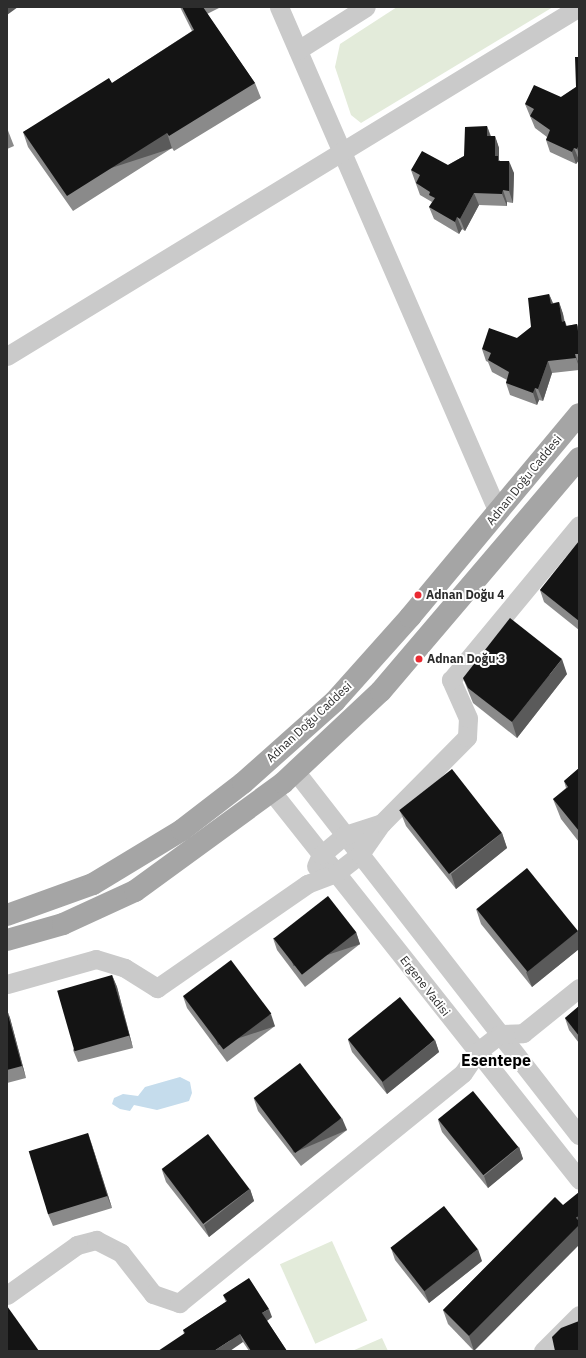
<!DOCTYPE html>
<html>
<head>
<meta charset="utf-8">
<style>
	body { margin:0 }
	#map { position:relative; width:586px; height:1358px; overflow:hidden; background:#fff; font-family:"IBM Plex Sans",sans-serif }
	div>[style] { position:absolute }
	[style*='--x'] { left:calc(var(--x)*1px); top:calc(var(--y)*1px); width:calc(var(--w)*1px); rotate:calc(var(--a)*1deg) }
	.green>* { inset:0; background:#e3ebda; transform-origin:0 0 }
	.water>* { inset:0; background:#c5dcec }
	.minor>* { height:19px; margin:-9.5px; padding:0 9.5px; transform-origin:9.5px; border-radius:9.5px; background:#cacaca }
	.primary>* { height:22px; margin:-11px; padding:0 11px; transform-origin:11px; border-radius:11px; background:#a5a5a5 }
	.wall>* { inset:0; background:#8a8a8a }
	.shaded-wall>* { inset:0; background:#5a5a5a; transform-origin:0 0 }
	.building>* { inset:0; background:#141414; transform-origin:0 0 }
	.dots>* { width:11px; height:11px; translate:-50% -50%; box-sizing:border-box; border:2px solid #fff; border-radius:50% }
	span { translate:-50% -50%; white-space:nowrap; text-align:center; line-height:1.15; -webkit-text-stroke:4px #fff; paint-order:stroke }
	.street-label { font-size:12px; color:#2d2d2d }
	.poi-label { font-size:12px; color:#2d2d2d; font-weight:700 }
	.left { translate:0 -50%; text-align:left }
	.district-label { font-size:16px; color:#000; font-weight:700 }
	.frame { position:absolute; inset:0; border:8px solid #2d2d2d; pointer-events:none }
</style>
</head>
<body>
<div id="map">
	<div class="green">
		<i style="clip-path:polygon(397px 7px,553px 7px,361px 123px,351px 115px,335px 67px,340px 44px)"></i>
		<i style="left:332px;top:1241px;width:87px;height:57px;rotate:66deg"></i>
		<i style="clip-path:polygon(382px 1338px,388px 1351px,352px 1351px)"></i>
	</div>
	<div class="water">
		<i style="clip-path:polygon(180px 1077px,190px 1082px,192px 1093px,189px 1101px,157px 1110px,134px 1105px,130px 1111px,120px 1109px,112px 1104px,114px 1098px,123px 1094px,138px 1096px,145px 1087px)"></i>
	</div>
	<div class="minor">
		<i style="--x:279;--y:7;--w:550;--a:66.56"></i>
		<i style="--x:298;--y:50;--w:80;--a:-32.3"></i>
		<i style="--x:7;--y:356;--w:670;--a:-31.39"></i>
		<i style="--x:296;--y:772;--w:460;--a:52.1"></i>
		<i style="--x:272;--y:792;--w:495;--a:51.6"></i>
		<i style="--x:316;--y:866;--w:12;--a:-66"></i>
		<i style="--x:321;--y:855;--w:31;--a:-40"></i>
		<i style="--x:345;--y:835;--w:39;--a:-18"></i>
		<i style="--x:7;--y:984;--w:92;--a:-15.7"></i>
		<i style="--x:96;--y:959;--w:30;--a:17"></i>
		<i style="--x:125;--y:968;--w:38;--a:32"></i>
		<i style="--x:157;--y:988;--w:183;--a:-34.7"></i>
		<i style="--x:307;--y:884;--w:31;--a:-21"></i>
		<i style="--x:336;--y:873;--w:31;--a:-38"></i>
		<i style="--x:360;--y:854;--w:38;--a:-55"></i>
		<i style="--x:382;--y:823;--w:121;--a:-45.3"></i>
		<i style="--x:467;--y:737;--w:19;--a:-87"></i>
		<i style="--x:468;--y:718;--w:42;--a:-114.1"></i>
		<i style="--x:451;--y:680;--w:201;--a:-50.4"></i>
		<i style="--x:7;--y:1295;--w:86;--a:-35.5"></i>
		<i style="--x:77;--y:1245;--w:20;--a:-15"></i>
		<i style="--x:96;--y:1240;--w:28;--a:27"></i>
		<i style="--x:121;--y:1253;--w:52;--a:52"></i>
		<i style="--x:153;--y:1294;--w:28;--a:19"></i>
		<i style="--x:179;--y:1303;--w:365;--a:-39"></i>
		<i style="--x:463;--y:1073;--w:25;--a:-56"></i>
		<i style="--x:477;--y:1052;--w:29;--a:-38"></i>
		<i style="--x:500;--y:1034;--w:23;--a:-2"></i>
		<i style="--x:523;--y:1033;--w:72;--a:-38.8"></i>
		<i style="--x:543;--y:1351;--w:51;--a:-45"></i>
	</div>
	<div class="primary">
		<i style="--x:7;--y:915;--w:91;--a:-19.8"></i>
		<i style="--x:93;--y:884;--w:104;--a:-31.2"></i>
		<i style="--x:182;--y:830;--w:77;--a:-37.6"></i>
		<i style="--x:243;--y:783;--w:123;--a:-41.7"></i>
		<i style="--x:335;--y:701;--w:113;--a:-48.2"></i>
		<i style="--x:410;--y:617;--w:264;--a:-50.2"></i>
		<i style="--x:7;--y:940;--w:58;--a:-15.9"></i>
		<i style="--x:63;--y:924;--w:79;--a:-24.6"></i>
		<i style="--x:135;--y:891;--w:183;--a:-36.1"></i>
		<i style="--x:283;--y:783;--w:134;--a:-43.2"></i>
		<i style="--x:381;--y:691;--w:306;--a:-49.6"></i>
	</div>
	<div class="wall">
		<i style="clip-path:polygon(180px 7px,221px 7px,207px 14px,255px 83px,261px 98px,174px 151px,172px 148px,73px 211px,28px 147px,23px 132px,112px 83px,192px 31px)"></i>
		<i style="clip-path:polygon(579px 57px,579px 160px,576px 164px,550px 152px,546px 140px,547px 137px,535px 128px,525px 104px,561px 97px,576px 87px)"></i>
		<i style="clip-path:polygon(487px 126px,491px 136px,495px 136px,499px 148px,499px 160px,500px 161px,514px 173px,513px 203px,507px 202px,507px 206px,479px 205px,465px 231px,462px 229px,459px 234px,434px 219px,429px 207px,432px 202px,420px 195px,411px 170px,448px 165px,464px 156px)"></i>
		<i style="clip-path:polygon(7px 128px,14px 146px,7px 149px)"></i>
		<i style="clip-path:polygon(549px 294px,553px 303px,559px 302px,563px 314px,565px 322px,567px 326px,577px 324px,579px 330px,579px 370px,552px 373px,543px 401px,539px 400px,537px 405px,510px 395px,506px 383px,507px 380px,492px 372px,488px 362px,486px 361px,482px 349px,517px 338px,531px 327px)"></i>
		<i style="clip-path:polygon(579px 541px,579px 630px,544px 602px,540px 590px)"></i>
		<i style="clip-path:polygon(567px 674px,517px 738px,473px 703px,463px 678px)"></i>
		<i style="clip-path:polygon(579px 768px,579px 842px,561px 819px,553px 799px,566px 788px,564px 781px)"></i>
		<i style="clip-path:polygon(400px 811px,502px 833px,507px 848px,456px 889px,406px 826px)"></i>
		<i style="clip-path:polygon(476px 909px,578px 931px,579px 935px,579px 949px,532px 987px,481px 924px)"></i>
		<i style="clip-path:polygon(356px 932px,360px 944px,305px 987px,277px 950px,273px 938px)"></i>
		<i style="clip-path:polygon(112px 975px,117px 987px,133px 1048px,78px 1062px,73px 1050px)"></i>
		<i style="clip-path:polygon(183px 996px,275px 1026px,227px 1062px,187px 1008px)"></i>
		<i style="clip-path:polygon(579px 1006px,579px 1043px,569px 1030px,565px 1018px)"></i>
		<i style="clip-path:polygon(7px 1010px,10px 1018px,26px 1078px,7px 1083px)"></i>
		<i style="clip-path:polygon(348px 1040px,435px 1040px,439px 1052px,387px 1094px,352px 1052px)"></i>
		<i style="clip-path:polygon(254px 1099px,347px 1130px,301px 1166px,258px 1111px)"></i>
		<i style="clip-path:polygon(438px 1120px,519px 1147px,523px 1159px,488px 1188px,442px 1132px)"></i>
		<i style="clip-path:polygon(88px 1133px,112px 1208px,53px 1226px,48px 1214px)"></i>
		<i style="clip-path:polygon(162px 1170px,250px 1189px,254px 1201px,209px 1237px,166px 1182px)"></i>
		<i style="clip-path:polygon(555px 1197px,474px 1351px,448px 1324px,443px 1310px)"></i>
		<i style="clip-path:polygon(391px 1248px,482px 1261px,429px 1303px,395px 1260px)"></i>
		<i style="clip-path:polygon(223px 1295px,272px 1317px,267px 1321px,287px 1351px,249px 1351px,243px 1342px,184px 1334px,183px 1330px,226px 1302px)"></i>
	</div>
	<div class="shaded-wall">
		<i style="clip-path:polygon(7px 7px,18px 7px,7px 15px)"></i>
		<i style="clip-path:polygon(487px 126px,491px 138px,487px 136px)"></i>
		<i style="left:167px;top:133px;width:16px;height:118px;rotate:72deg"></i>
		<i style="clip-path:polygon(495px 136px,499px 148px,499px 160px,502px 168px,495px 156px)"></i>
		<i style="clip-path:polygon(579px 145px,579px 153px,577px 149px)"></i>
		<i style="clip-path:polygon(574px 148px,579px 160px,576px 164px,572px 152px)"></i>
		<i style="clip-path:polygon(509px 161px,514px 173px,513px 203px,509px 191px)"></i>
		<i style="clip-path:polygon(503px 190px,507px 202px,507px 206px,502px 194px)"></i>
		<i style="clip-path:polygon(474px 193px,479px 205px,465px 231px,460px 219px)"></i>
		<i style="clip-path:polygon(457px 217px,462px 229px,459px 234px,455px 222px)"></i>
		<i style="clip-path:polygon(549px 294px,554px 306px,551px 304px)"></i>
		<i style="clip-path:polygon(559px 302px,563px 314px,566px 334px,562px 322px)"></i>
		<i style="clip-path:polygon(577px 324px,579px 330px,579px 338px)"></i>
		<i style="clip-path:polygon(575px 354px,579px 364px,579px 367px,576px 358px)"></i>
		<i style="clip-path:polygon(548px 361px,552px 373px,543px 401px,538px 389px)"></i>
		<i style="clip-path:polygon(535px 388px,539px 400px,537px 405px,533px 393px)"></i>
		<i style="clip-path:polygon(562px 659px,567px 674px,517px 738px,512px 722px)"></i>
		<i style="clip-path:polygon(502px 833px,507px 848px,456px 889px,451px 874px)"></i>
		<i style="clip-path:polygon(578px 931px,579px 935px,579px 949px,532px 987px,526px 972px)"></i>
		<i style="left:356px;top:932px;width:13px;height:70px;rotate:72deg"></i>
		<i style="clip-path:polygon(112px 975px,117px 987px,133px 1048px,129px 1036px)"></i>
		<i style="clip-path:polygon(7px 1010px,10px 1018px,26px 1078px,22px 1066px)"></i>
		<i style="left:271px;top:1014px;width:13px;height:60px;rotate:72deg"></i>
		<i style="clip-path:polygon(435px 1040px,439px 1052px,387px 1094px,382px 1082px)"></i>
		<i style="left:342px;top:1118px;width:13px;height:58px;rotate:67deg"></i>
		<i style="clip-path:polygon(88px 1133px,92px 1145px,112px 1208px,107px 1196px)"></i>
		<i style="clip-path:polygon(519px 1147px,523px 1159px,488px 1188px,484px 1176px)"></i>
		<i style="clip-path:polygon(250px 1189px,254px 1201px,209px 1237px,204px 1225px)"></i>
		<i style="clip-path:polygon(579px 1216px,579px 1245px,474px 1351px,469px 1336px,576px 1218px)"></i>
		<i style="clip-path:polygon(478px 1249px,482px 1261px,429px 1303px,424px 1291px)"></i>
		<i style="clip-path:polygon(269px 1309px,272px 1317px,265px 1322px,262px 1313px)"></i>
		<i style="clip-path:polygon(240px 1334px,243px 1342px,230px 1351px,214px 1351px)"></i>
	</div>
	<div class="building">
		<i style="clip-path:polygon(182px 7px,203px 7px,255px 83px,169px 136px,167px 133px,67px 196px,23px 132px,109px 78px,112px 83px,194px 30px)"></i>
		<i style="clip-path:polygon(575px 57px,579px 57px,579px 145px,577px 149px,574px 148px,572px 152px,546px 140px,550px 130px,530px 116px,534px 109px,525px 104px,534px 85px,561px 97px,576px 87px)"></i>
		<i style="clip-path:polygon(487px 126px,487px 136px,495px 136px,495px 156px,498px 156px,498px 161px,509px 161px,509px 191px,503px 190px,502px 194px,474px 193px,460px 219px,457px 217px,455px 222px,429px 207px,435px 198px,429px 195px,430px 192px,416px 183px,420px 175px,411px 170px,422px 151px,448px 165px,464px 156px,465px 127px)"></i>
		<i style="clip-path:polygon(549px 294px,551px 304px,559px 302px,562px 322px,565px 321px,566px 326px,577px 324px,579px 338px,579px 354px,575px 354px,576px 358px,548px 361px,538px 389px,535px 388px,533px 393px,506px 383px,509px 372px,488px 360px,491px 353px,482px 349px,489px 328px,517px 338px,531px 327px,528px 298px)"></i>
		<i style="clip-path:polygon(579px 541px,579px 621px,540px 590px)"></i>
		<i style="clip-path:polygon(510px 618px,562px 659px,512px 722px,468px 688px,463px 678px)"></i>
		<i style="clip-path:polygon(579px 768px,579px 831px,553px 799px,568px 787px,564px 781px)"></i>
		<i style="left:452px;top:769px;width:81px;height:67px;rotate:52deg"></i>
		<i style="left:527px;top:868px;width:81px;height:65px;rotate:51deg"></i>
		<i style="left:328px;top:896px;width:46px;height:69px;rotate:52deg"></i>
		<i style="left:231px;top:960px;width:67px;height:60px;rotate:53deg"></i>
		<i style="left:112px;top:975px;width:63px;height:57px;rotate:74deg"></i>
		<i style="left:400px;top:997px;width:55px;height:67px;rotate:51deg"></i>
		<i style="clip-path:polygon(579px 1006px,579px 1036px,565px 1018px)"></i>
		<i style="clip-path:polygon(7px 1011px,22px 1066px,7px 1070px)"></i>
		<i style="left:300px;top:1063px;width:69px;height:58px;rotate:53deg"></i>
		<i style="left:473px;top:1091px;width:72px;height:45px;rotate:51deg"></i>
		<i style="left:88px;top:1133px;width:66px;height:62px;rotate:73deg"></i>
		<i style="left:208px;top:1134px;width:69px;height:58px;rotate:53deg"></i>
		<i style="clip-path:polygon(579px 1192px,579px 1216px,576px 1218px,579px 1221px,579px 1225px,469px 1336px,443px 1310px,555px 1197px,563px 1205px)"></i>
		<i style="left:444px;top:1206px;width:55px;height:68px;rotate:52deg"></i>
		<i style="clip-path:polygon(249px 1278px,269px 1309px,262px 1313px,287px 1351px,251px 1351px,240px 1334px,214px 1351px,158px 1351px,185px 1333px,183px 1330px,227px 1301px,223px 1295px)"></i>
		<i style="clip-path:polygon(7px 1306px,39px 1351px,7px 1351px)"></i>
		<i style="clip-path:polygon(579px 1321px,579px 1351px,555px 1351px,552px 1337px,561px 1328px)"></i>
	</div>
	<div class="dots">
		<i style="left:418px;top:595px;background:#ea2a32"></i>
		<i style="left:419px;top:659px;background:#ea2a32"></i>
	</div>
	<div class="street-label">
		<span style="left:524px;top:480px;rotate:-51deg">Adnan Doğu Caddesi</span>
		<span style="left:309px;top:722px;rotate:-43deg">Adnan Doğu Caddesi</span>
		<span style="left:425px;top:986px;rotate:52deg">Ergene Vadisi</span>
	</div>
	<div class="poi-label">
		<span class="left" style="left:426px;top:595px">Adnan Doğu 4</span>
		<span class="left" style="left:427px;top:659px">Adnan Doğu 3</span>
	</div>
	<div class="district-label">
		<span style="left:496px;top:1060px">Esentepe</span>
	</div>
	<div class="frame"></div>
</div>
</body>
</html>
